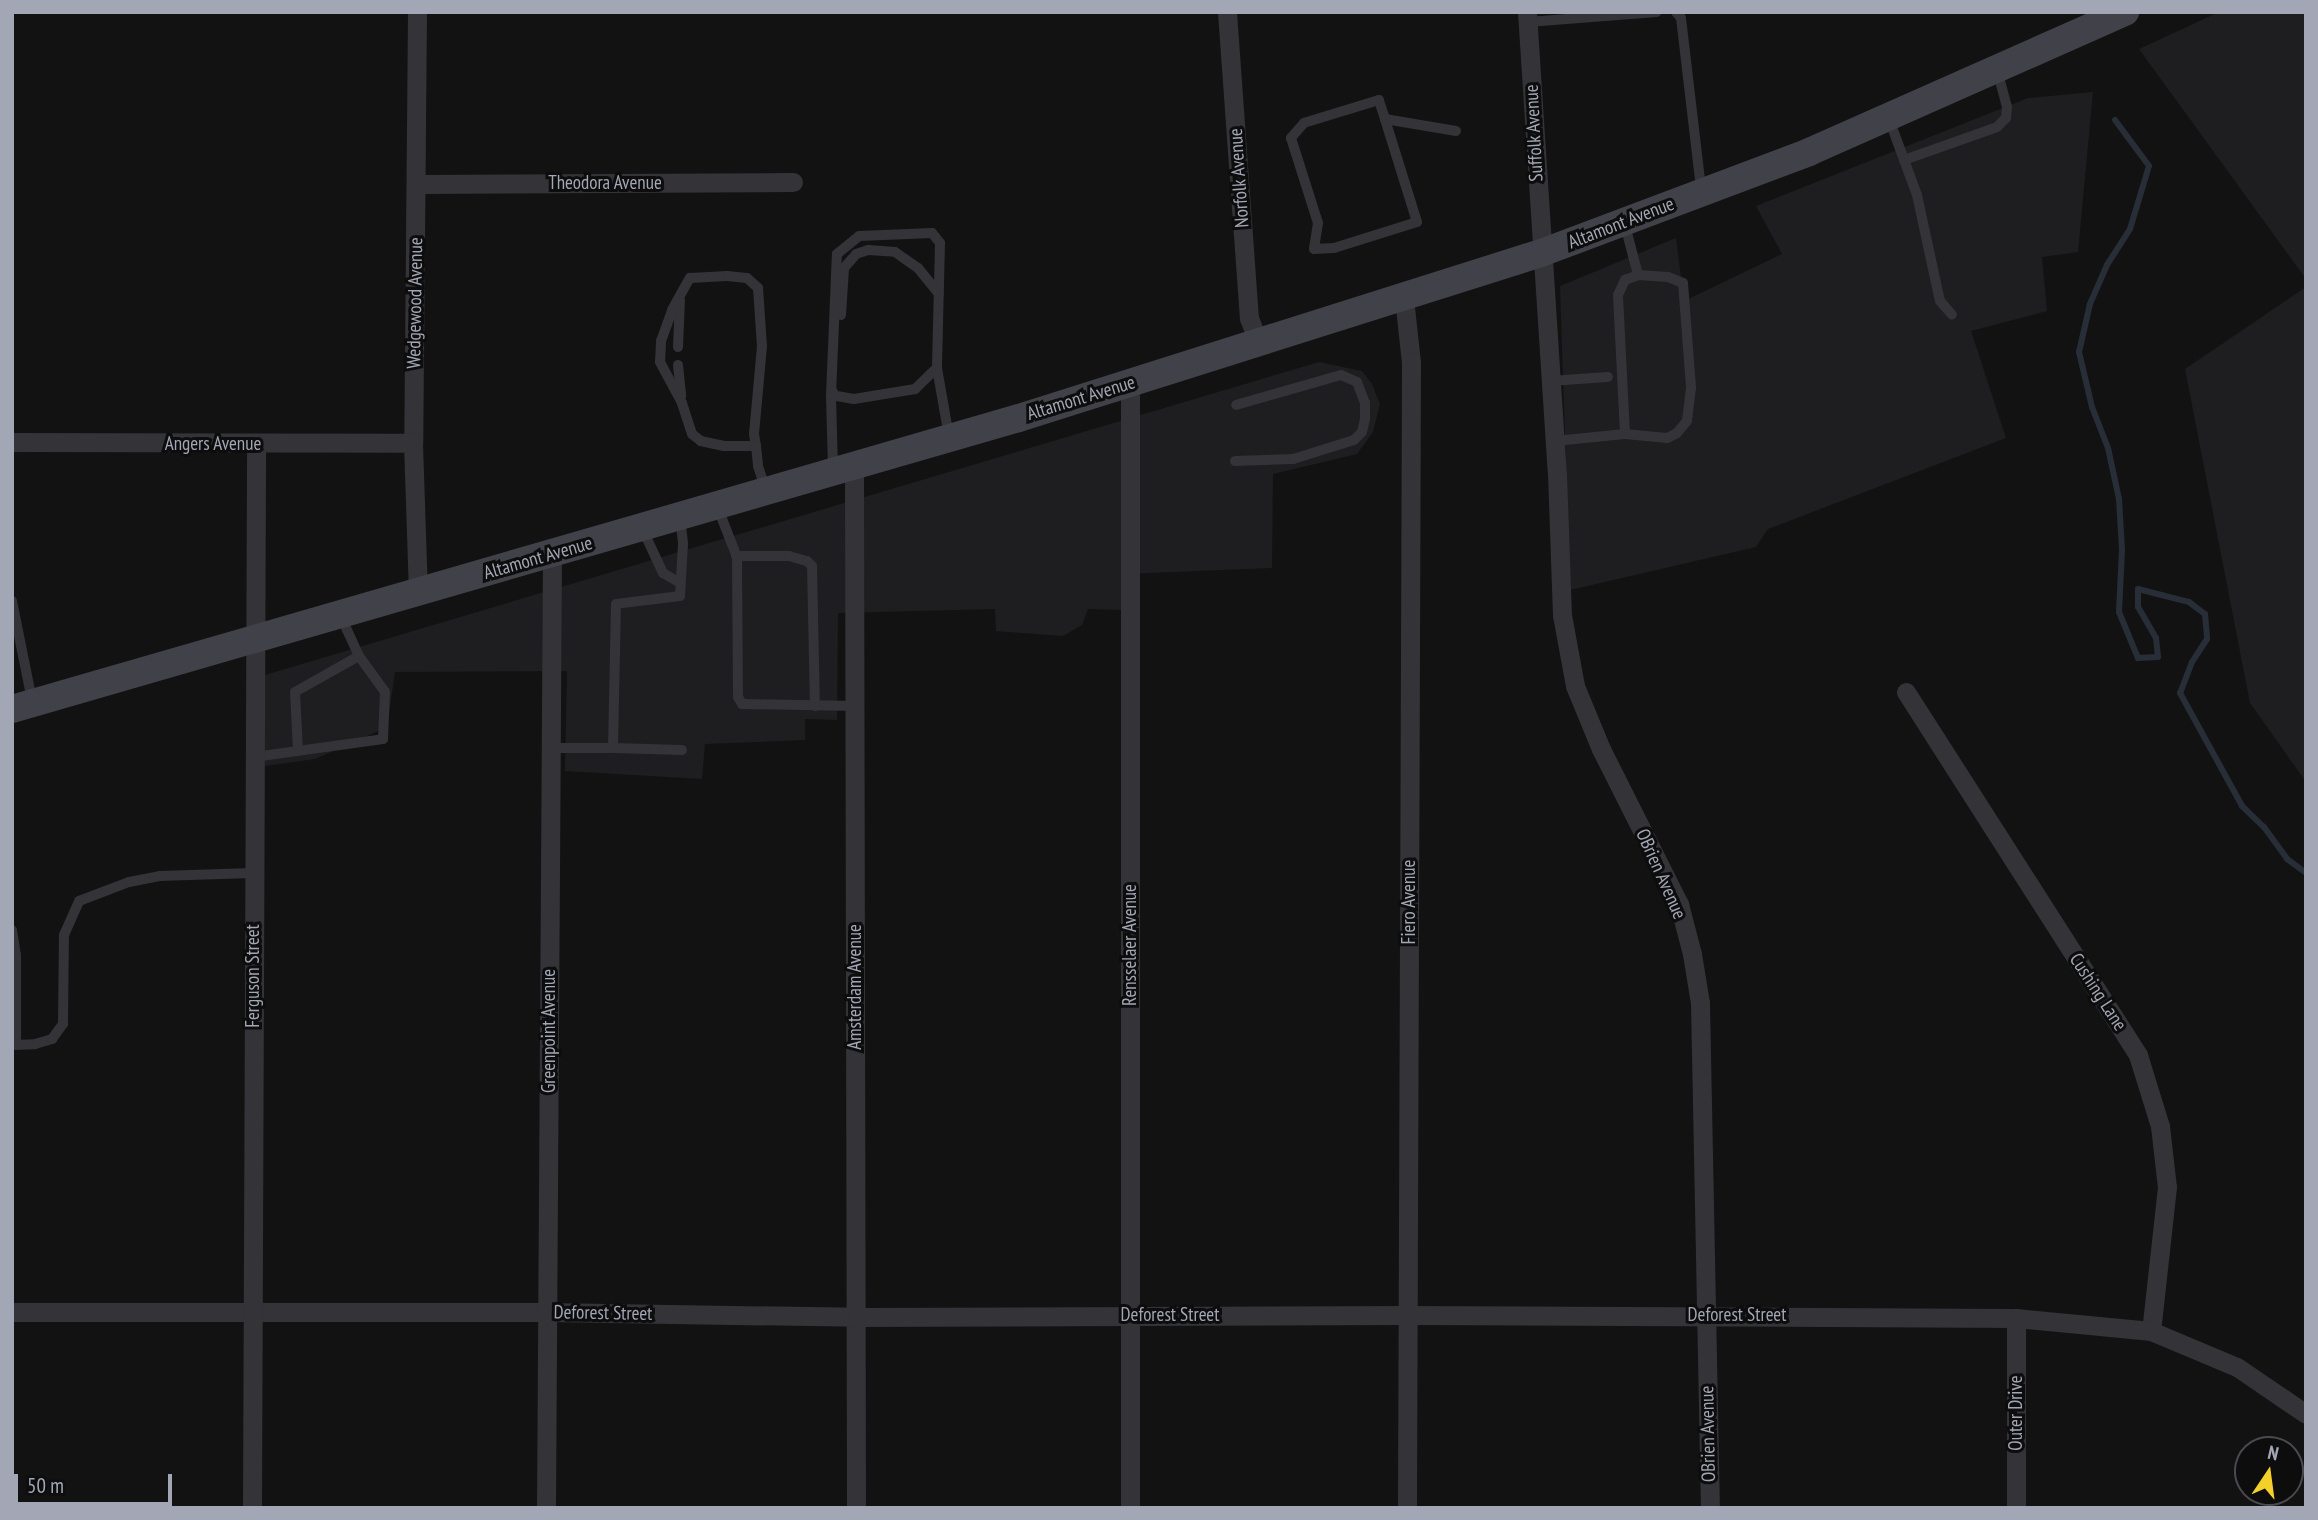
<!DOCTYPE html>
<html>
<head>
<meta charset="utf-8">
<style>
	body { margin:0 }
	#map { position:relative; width:2318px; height:1520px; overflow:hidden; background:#121213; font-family:"PT Sans Narrow",sans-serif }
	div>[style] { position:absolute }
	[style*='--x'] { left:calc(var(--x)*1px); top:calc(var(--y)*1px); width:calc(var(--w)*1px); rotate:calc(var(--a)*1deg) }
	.built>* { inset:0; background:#1e1e20 }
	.stream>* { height:6px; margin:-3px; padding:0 3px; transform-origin:3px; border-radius:3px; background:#282e37 }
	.service>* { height:10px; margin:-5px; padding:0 5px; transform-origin:5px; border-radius:5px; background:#333338 }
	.minor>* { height:19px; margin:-9.5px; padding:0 9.5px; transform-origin:9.5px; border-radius:9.5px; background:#333338 }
	.secondary>* { height:28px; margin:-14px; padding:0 14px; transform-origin:14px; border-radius:14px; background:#414149 }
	span { translate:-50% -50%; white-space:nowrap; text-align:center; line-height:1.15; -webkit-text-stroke:6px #0d0d0e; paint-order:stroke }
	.street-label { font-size:19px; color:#a3a6b4 }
	.frame { position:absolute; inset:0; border:14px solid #a3a6b4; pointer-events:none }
	.north { position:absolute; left:2234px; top:1436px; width:70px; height:70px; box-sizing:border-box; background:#0d0d0e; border:2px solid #494a50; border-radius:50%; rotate:13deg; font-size:19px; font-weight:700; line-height:28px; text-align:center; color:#a3a6b4 }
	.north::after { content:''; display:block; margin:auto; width:24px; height:32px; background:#f4d02a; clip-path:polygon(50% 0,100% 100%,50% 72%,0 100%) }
	.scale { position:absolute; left:14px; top:1474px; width:158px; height:32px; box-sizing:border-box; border:4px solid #a3a6b4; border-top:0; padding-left:9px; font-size:21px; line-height:24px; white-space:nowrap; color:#a3a6b4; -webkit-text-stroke:5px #0d0d0e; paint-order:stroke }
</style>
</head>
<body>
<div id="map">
	<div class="built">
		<i style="clip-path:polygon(2219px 12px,2306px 12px,2306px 279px,2139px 49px)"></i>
		<i style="clip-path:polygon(2093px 92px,2078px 252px,2042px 257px,2047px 311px,1971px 331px,2006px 438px,1768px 529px,1756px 547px,1570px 590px,1560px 286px,1676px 238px,1684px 301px,1782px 254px,1756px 206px,2028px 98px)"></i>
		<i style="clip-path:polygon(2306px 287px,2306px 782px,2250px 703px,2185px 369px)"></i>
		<i style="clip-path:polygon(1319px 362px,1362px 371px,1372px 384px,1380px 404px,1373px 432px,1357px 454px,1273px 474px,1272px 568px,1122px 574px,1122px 610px,1088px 609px,1082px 625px,1063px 636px,996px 631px,995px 609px,838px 613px,837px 720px,805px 719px,805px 740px,705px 744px,702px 779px,565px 771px,567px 671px,395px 672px,387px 727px,315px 759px,265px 766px,265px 675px)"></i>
	</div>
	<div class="stream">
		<i style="--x:2115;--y:120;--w:57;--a:53.5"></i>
		<i style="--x:2149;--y:166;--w:66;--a:106.8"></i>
		<i style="--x:2130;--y:229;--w:43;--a:122.6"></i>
		<i style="--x:2107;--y:265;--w:43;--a:113.6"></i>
		<i style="--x:2090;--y:304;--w:49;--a:102.9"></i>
		<i style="--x:2079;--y:352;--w:57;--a:76.7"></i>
		<i style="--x:2092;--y:407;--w:44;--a:68.7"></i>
		<i style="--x:2108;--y:448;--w:52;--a:77.8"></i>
		<i style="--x:2119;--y:499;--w:51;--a:86.6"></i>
		<i style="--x:2122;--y:550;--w:62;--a:92.8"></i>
		<i style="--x:2119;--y:612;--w:50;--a:67.6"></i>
		<i style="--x:2138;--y:658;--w:20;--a:-3"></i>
		<i style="--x:2158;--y:657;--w:19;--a:-96"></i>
		<i style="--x:2156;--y:638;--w:36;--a:-120"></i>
		<i style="--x:2138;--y:607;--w:18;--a:-90"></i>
		<i style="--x:2138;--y:589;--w:53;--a:14.3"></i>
		<i style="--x:2189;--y:602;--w:20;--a:37"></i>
		<i style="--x:2205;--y:614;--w:25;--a:85"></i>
		<i style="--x:2207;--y:639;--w:27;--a:123"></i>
		<i style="--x:2192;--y:662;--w:33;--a:111"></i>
		<i style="--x:2180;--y:693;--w:129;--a:61.2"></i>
		<i style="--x:2242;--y:806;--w:30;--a:44"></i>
		<i style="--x:2264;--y:827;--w:39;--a:54"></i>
		<i style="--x:2287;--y:859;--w:24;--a:36"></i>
	</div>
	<div class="service">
		<i style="--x:1676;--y:12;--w:8;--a:50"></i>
		<i style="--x:1681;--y:18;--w:171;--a:83.3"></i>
		<i style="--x:1528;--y:22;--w:129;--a:-4.4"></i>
		<i style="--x:1385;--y:119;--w:20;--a:-108"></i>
		<i style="--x:1379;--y:100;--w:78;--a:163"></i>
		<i style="--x:1304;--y:123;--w:20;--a:131"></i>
		<i style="--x:1291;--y:138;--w:89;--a:72.4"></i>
		<i style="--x:1318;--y:223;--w:26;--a:99"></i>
		<i style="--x:1314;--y:249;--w:20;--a:-3"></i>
		<i style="--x:1334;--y:248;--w:87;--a:-17.4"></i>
		<i style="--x:1417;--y:222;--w:108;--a:-107.3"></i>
		<i style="--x:1385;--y:119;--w:72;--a:9.6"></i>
		<i style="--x:1889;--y:119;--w:81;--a:69.8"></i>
		<i style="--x:1917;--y:195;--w:108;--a:77.8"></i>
		<i style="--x:1940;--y:301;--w:18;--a:49"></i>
		<i style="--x:1904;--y:160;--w:99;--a:-19.5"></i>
		<i style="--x:1997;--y:127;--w:13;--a:-45"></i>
		<i style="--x:2006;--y:118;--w:11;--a:-85"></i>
		<i style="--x:2007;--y:107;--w:38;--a:-105"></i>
		<i style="--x:1625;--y:225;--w:52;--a:75.4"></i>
		<i style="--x:841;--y:315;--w:47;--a:-86.3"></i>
		<i style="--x:844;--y:268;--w:18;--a:-49"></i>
		<i style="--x:856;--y:254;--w:13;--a:-18"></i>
		<i style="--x:868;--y:250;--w:27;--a:4"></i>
		<i style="--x:895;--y:252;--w:28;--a:35"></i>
		<i style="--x:918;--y:268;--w:33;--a:51"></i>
		<i style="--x:678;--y:347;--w:47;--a:-87.6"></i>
		<i style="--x:678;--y:365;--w:31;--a:84"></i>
		<i style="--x:1550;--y:381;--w:58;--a:-3.9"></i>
		<i style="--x:833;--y:392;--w:4;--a:124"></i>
		<i style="--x:831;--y:395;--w:23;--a:10"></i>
		<i style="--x:854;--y:399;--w:62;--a:-9.3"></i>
		<i style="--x:915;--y:389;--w:30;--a:-44"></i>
		<i style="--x:1555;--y:441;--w:70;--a:-5.7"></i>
		<i style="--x:1625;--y:434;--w:139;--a:-92.9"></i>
		<i style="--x:1618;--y:295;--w:17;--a:-65"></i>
		<i style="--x:1625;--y:280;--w:14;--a:-21"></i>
		<i style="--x:1638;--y:275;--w:30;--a:4"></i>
		<i style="--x:1668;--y:277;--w:16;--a:22"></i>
		<i style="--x:1683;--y:283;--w:105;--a:85.6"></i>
		<i style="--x:1691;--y:388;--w:33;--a:97"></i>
		<i style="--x:1687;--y:421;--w:16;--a:130"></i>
		<i style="--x:1677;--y:433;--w:11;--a:153"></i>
		<i style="--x:1667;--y:438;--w:42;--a:-174.6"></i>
		<i style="--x:756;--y:446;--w:32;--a:180"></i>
		<i style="--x:724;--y:446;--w:24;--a:-168"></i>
		<i style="--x:701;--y:441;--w:11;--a:-142"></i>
		<i style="--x:692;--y:434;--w:33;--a:-108"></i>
		<i style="--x:682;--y:403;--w:47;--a:-118.2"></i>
		<i style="--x:660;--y:362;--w:21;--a:-87"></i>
		<i style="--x:661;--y:341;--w:33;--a:-70"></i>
		<i style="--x:672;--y:310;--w:37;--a:-61"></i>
		<i style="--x:690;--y:278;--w:37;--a:-3"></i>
		<i style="--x:727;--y:276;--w:20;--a:6"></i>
		<i style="--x:747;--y:278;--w:15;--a:42"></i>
		<i style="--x:758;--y:288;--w:58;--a:86.1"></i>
		<i style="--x:762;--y:346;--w:88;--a:95.2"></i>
		<i style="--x:754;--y:434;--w:12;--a:81"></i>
		<i style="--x:756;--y:446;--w:20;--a:84"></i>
		<i style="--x:758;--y:466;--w:22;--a:72"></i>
		<i style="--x:1235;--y:461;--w:58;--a:-2"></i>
		<i style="--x:1293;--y:459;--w:64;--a:-17.3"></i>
		<i style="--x:1354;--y:440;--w:11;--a:-45"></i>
		<i style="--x:1362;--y:432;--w:13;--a:-77"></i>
		<i style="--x:1365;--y:419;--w:16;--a:-90"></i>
		<i style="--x:1365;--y:403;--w:22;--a:-111"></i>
		<i style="--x:1357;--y:382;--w:17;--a:-156"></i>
		<i style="--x:1341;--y:375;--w:109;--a:164.1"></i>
		<i style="--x:833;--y:468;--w:73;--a:-91.6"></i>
		<i style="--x:831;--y:395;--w:141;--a:-87.6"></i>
		<i style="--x:837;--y:254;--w:28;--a:-39"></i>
		<i style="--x:859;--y:236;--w:73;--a:-2.4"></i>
		<i style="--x:932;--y:233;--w:13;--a:51"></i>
		<i style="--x:940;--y:243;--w:125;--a:91.4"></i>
		<i style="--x:937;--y:368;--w:70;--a:80.1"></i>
		<i style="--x:717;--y:506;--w:55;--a:68.6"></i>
		<i style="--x:737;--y:557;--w:140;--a:89.6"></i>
		<i style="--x:738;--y:697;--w:8;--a:60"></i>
		<i style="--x:742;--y:704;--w:113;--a:1"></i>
		<i style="--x:680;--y:518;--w:26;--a:83"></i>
		<i style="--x:683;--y:544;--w:52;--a:93.3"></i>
		<i style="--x:680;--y:596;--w:64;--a:172.9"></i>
		<i style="--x:616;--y:604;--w:144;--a:91.2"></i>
		<i style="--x:613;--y:748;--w:69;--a:1.7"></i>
		<i style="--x:642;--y:528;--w:50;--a:65"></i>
		<i style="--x:663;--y:573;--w:20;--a:30"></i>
		<i style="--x:736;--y:556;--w:53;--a:0"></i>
		<i style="--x:789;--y:556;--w:19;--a:16"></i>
		<i style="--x:807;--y:561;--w:7;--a:45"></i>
		<i style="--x:812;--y:566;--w:140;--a:88.8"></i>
		<i style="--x:12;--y:601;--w:101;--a:78.6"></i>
		<i style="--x:551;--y:748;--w:62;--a:0"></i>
		<i style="--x:298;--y:751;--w:59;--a:-92.9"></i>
		<i style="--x:295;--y:692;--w:73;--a:-29.4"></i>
		<i style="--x:254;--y:757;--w:130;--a:-7.9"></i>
		<i style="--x:383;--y:739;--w:47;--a:-87.6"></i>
		<i style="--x:385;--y:692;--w:44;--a:-125.8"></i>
		<i style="--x:359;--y:656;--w:43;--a:-114.8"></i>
		<i style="--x:12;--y:930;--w:25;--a:81"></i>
		<i style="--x:16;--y:955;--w:90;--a:90"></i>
		<i style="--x:12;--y:1045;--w:23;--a:-2"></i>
		<i style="--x:35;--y:1044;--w:18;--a:-16"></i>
		<i style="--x:52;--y:1039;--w:19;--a:-54"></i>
		<i style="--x:63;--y:1024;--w:89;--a:-89.4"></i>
		<i style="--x:64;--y:935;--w:37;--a:-66"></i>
		<i style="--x:79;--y:901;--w:53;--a:-20.8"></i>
		<i style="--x:129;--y:882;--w:31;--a:-11"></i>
		<i style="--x:159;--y:876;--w:94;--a:-1.8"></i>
	</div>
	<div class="minor">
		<i style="--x:417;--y:12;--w:431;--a:90.5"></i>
		<i style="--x:413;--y:443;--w:150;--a:88.1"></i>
		<i style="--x:1227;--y:12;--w:307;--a:85.9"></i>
		<i style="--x:1249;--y:318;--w:26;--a:69"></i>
		<i style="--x:1527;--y:12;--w:462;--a:86.3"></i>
		<i style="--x:1557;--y:473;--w:142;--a:88"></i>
		<i style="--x:1562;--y:615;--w:72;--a:79.6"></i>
		<i style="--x:1575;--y:686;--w:68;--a:67.6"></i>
		<i style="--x:1601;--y:749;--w:174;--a:63.3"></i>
		<i style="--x:1679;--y:904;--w:52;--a:75.4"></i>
		<i style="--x:1692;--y:954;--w:50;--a:80.7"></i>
		<i style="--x:1700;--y:1003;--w:505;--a:88.87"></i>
		<i style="--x:417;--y:184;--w:376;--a:-0.3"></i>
		<i style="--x:1404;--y:298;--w:64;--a:83.8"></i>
		<i style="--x:1411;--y:362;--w:1146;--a:90.2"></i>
		<i style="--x:12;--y:442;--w:401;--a:0.1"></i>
		<i style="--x:854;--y:465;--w:1043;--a:89.89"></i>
		<i style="--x:1906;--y:692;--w:431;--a:57.4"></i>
		<i style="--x:2138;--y:1055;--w:74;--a:72.8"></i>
		<i style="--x:2160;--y:1126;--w:61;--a:83.5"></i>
		<i style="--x:2167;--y:1187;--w:145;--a:96.3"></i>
		<i style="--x:12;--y:1312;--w:535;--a:0"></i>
		<i style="--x:547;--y:1312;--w:310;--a:0.9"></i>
		<i style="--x:857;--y:1317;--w:551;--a:-0.21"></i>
		<i style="--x:1408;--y:1315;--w:608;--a:0.28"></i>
		<i style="--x:2016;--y:1318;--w:136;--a:5.5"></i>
		<i style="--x:2151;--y:1331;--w:93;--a:22.7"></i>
		<i style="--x:2237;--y:1367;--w:83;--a:34.3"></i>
		<i style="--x:2016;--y:1318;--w:190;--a:90"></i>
		<i style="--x:252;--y:1508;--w:1064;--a:-89.78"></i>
		<i style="--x:546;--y:1508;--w:954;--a:-89.64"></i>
		<i style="--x:1130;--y:1508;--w:1125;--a:-90"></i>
	</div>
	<div class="secondary">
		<i style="--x:12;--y:709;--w:1048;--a:-16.12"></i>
		<i style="--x:1019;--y:418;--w:547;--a:-17.54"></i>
		<i style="--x:1541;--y:253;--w:286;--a:-20.6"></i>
		<i style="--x:1809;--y:152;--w:346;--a:-23.9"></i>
	</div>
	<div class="street-label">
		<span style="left:1534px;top:133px;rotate:-93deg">Suffolk Avenue</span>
		<span style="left:1239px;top:178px;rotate:-94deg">Norfolk Avenue</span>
		<span style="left:605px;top:183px">Theodora Avenue</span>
		<span style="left:1621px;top:223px;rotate:-21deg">Altamont Avenue</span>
		<span style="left:415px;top:303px;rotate:-89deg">Wedgewood Avenue</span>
		<span style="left:1081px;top:398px;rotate:-17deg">Altamont Avenue</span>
		<span style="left:213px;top:444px">Angers Avenue</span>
		<span style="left:538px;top:558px;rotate:-16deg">Altamont Avenue</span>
		<span style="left:1661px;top:874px;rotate:66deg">OBrien Avenue</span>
		<span style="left:1409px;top:902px;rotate:-90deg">Fiero Avenue</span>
		<span style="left:1130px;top:945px;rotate:-90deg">Rensselaer Avenue</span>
		<span style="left:253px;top:976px;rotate:-90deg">Ferguson Street</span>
		<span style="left:855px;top:987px;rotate:-90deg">Amsterdam Avenue</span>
		<span style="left:2098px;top:992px;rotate:57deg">Cushing Lane</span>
		<span style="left:549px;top:1031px;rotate:-90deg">Greenpoint Avenue</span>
		<span style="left:603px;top:1313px;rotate:1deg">Deforest Street</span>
		<span style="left:1170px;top:1315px">Deforest Street</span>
		<span style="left:1737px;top:1315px">Deforest Street</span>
		<span style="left:2016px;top:1413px;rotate:-90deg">Outer Drive</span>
		<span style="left:1708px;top:1434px;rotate:-91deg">OBrien Avenue</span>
	</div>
	<div class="frame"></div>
	<div class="north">N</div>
	<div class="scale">50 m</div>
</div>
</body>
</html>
